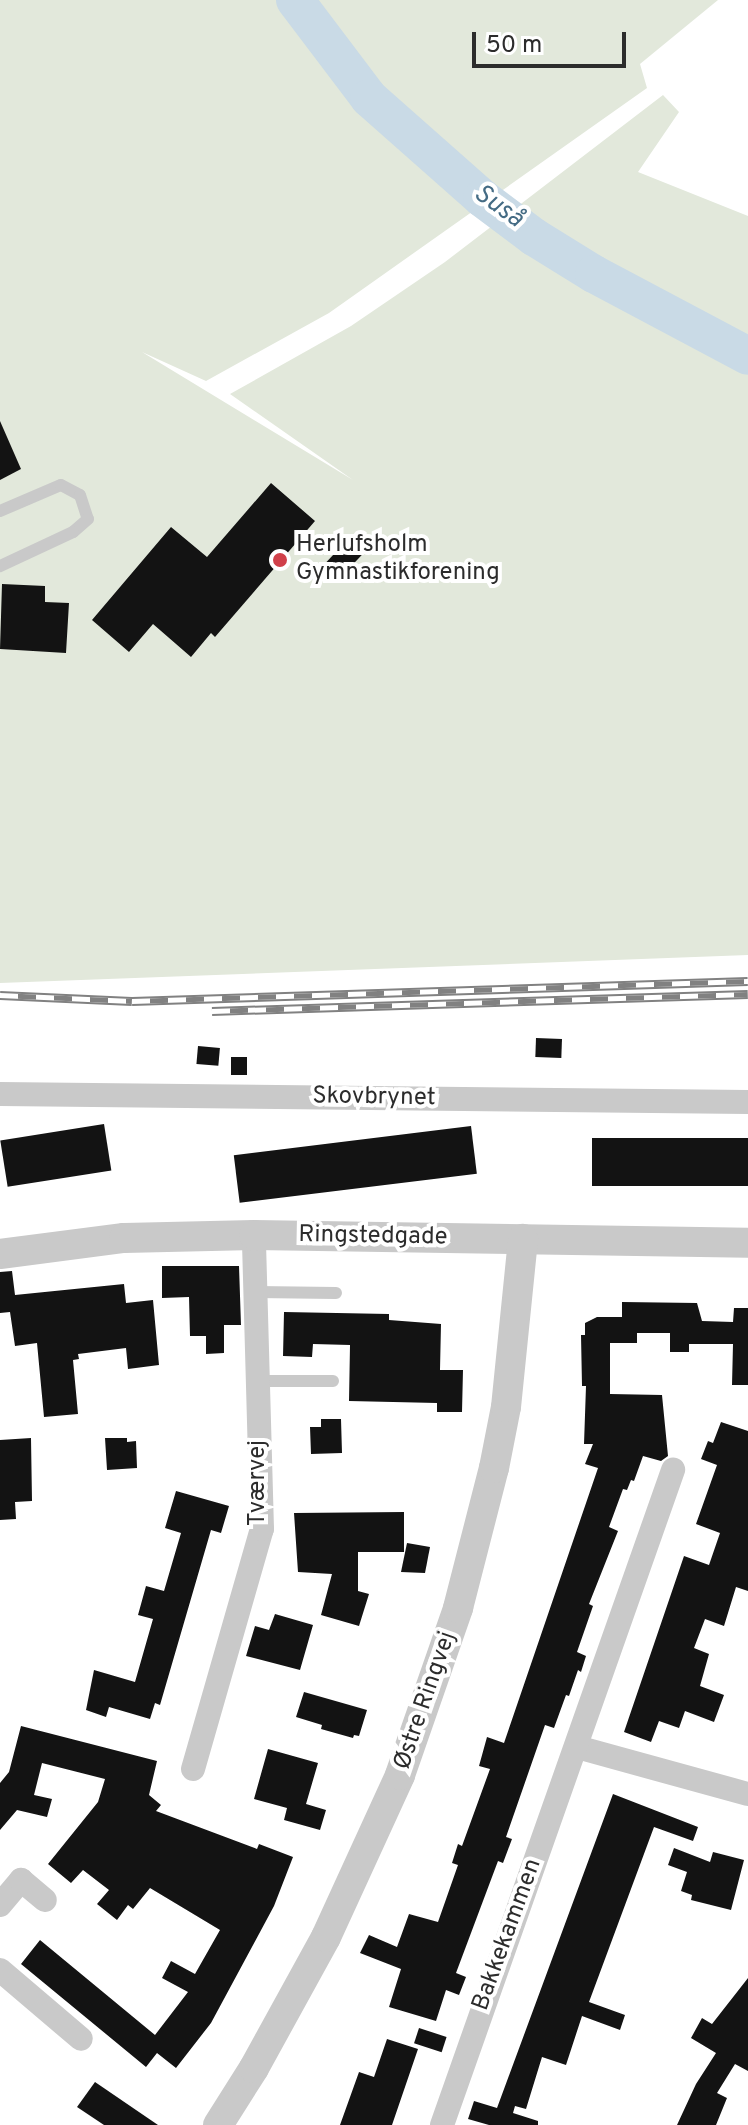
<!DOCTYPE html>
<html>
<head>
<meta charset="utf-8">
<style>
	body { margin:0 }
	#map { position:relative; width:748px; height:2125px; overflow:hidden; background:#fff; font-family:Overpass,sans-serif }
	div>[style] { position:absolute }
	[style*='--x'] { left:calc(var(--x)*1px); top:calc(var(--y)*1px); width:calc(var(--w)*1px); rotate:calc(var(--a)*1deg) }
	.green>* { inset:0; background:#e2e8db }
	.river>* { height:38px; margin:-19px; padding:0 19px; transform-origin:19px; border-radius:19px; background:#c9dae6 }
	.building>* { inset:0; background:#131313; transform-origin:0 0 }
	.service>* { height:12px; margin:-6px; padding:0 6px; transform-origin:6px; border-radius:6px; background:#c9c9c9 }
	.minor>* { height:24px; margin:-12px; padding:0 12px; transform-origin:12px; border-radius:12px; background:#c9c9c9 }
	.tertiary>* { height:30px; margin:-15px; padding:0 15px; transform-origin:15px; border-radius:15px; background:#c9c9c9 }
	.rail>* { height:9px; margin-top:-4.5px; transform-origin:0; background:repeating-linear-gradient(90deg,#fff 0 18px,#818181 0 36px); box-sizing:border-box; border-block:2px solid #818181 }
	.dots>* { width:22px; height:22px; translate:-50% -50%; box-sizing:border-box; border:4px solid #fff; border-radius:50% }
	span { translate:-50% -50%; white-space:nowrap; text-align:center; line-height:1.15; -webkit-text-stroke:8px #fff; paint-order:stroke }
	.poi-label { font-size:24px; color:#2c2c2c }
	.left { translate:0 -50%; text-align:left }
	.street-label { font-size:24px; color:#2c2c2c }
	.water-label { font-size:26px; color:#446b84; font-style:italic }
	.scale { position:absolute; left:472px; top:32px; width:154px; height:36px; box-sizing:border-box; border:4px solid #2c2c2c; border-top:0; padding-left:10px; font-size:24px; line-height:28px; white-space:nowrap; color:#2c2c2c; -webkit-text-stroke:6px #fff; paint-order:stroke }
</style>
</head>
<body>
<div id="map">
	<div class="green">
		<i style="clip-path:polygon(0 0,718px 0,640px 64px,647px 88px,329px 313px,206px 381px,142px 352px,353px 480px,230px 394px,351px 326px,445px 262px,663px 95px,679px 112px,638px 172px,748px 216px,748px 955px,0 983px)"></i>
	</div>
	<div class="river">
		<i style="--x:295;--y:0;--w:123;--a:52.9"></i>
		<i style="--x:369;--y:98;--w:151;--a:41.5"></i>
		<i style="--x:482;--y:198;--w:65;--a:36.9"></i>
		<i style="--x:534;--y:237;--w:70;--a:31.7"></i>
		<i style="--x:594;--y:274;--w:174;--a:28"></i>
	</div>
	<div class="building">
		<i style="clip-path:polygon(0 421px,21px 469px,0 480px)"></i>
		<i style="clip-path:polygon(271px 483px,315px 521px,215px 637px,211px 633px,191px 657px,153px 624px,129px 652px,92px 620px,171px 527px,207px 557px)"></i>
		<i style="left:348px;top:539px;width:21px;height:38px;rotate:43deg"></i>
		<i style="clip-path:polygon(2px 584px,45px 586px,45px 602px,69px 603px,66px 653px,0 649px)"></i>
		<i style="left:536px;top:1038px;width:26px;height:19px;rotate:2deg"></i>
		<i style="left:198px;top:1046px;width:22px;height:18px;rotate:5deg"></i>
		<i style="left:231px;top:1057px;width:16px;height:18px"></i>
		<i style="left:104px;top:1124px;width:47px;height:105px;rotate:81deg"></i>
		<i style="left:471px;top:1126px;width:48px;height:239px;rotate:83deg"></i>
		<i style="left:748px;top:1138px;width:48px;height:156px;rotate:90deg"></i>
		<i style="clip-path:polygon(162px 1266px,239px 1266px,241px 1325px,224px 1325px,224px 1353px,206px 1354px,206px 1336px,190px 1336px,189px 1297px,162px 1298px)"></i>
		<i style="clip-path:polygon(12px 1271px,15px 1295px,124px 1284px,126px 1303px,153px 1300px,159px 1365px,128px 1369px,126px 1348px,78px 1354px,79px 1359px,73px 1360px,78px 1414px,44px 1417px,37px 1343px,15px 1346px,10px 1312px,0 1313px,0 1272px)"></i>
		<i style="clip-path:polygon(622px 1302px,697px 1303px,702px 1321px,733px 1322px,734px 1308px,748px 1308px,748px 1385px,732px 1385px,733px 1344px,689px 1344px,689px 1352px,670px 1352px,670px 1333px,637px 1333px,637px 1343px,610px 1343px,610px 1394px,662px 1395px,668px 1456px,661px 1461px,643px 1456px,634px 1481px,631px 1480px,627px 1490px,623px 1489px,609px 1527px,618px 1531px,589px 1604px,593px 1606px,577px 1652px,586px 1656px,581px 1672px,578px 1670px,569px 1696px,566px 1695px,554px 1728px,545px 1725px,506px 1837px,512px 1839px,503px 1863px,498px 1861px,456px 1973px,466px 1977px,459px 1995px,446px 1990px,436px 2021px,389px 2007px,401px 1969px,360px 1953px,369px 1935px,397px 1947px,409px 1914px,438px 1922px,458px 1865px,452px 1863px,458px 1844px,462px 1846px,490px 1769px,479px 1766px,487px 1737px,504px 1743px,598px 1468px,585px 1464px,593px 1444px,584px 1444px,586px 1386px,582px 1386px,581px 1335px,585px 1335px,585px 1323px,597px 1317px,622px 1317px)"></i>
		<i style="clip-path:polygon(284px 1312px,389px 1314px,389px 1320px,441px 1324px,440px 1370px,463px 1370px,462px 1412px,437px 1412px,437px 1403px,349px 1401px,350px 1345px,313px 1344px,312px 1357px,283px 1356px)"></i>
		<i style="clip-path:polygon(321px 1419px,341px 1419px,342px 1453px,311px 1454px,310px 1427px,321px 1427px)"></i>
		<i style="clip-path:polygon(721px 1422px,748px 1431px,748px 1591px,736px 1587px,724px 1626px,705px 1619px,694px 1648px,709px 1654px,700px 1686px,724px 1695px,714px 1722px,685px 1711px,679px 1728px,659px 1721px,651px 1742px,624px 1732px,684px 1556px,709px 1565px,720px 1533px,696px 1524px,717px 1465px,701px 1459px,708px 1441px,713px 1443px)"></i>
		<i style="clip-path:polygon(31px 1438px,32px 1501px,15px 1502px,16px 1519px,0 1520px,0 1440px)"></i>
		<i style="clip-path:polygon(105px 1438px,127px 1438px,127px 1442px,136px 1441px,137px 1468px,107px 1470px)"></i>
		<i style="clip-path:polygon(176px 1491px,229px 1506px,221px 1533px,211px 1530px,160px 1705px,155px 1703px,150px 1719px,109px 1707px,106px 1717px,86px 1710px,94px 1670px,135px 1682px,153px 1619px,138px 1615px,146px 1586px,164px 1591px,181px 1533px,165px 1528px)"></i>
		<i style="clip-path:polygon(404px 1512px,404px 1552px,358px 1552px,358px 1591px,369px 1594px,359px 1626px,321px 1615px,332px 1574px,298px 1572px,294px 1513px)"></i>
		<i style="clip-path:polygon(407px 1543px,430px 1547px,425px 1573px,401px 1572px)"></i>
		<i style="clip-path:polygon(275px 1614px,313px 1625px,300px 1670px,246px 1656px,255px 1626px,269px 1630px)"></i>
		<i style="clip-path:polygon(304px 1692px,367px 1710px,359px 1736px,354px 1735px,353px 1738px,321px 1729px,322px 1725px,296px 1717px)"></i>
		<i style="clip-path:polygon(21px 1726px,157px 1761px,149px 1795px,161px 1805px,156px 1811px,257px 1849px,259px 1844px,293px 1857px,274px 1906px,211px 2023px,176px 2068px,157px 2053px,146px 2067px,21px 1964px,40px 1940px,155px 2035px,188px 1992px,162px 1978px,171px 1961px,195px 1974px,220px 1930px,150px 1888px,133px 1909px,128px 1905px,117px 1920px,97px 1904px,109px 1890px,83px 1870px,71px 1883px,48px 1864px,98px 1802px,105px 1779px,42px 1763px,34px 1795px,52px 1799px,47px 1817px,17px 1810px,0 1830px,0 1783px,9px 1772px)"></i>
		<i style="clip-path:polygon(268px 1749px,318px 1763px,306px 1804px,326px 1810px,320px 1830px,284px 1820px,287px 1808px,254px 1799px)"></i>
		<i style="clip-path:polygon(613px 1794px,698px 1827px,693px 1841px,654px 1827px,589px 2002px,625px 2015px,620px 2030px,582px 2016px,566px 2065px,542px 2057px,526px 2109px,515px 2106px,513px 2113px,538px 2121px,538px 2125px,489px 2125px,468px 2119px,474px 2101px,497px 2108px)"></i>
		<i style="clip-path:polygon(674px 1848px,710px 1862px,713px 1852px,744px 1860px,731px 1910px,691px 1900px,692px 1895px,681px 1891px,687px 1872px,668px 1865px)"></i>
		<i style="clip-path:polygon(748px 1978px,748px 2071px,735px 2064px,717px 2093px,727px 2098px,716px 2125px,677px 2125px,696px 2084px,716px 2053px,691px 2038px,702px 2018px,712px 2024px)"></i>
		<i style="left:419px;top:2028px;width:29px;height:16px;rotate:18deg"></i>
		<i style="clip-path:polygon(387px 2039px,418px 2049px,392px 2125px,340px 2125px,359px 2072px,374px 2077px)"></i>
		<i style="clip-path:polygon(95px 2082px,158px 2125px,104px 2125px,77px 2107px)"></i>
	</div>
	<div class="service">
		<i style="--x:0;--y:511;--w:66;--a:-23.1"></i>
		<i style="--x:61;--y:485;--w:21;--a:28"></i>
		<i style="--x:80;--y:495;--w:25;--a:72"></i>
		<i style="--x:88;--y:519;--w:20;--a:139"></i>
		<i style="--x:73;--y:532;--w:81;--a:155"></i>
		<i style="--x:256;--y:1292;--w:80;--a:0.7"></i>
		<i style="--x:258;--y:1381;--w:75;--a:0"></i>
	</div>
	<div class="minor">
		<i style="--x:0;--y:1094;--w:748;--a:0.61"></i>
		<i style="--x:577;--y:1747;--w:177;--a:15.4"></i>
		<i style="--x:193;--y:1769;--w:250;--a:-74"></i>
		<i style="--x:262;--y:1529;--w:294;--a:-91.6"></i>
		<i style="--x:0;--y:1905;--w:33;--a:-50"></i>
		<i style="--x:21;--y:1880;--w:31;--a:40"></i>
		<i style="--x:0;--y:1970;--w:106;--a:40.4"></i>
		<i style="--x:442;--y:2125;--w:695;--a:-70.57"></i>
	</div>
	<div class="tertiary">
		<i style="--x:0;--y:1254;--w:125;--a:-7.4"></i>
		<i style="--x:124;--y:1238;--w:130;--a:-1.3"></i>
		<i style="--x:254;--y:1235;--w:494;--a:0.9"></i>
		<i style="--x:218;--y:2125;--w:67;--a:-57.7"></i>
		<i style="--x:254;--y:2068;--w:149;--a:-61.2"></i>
		<i style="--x:326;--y:1937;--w:178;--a:-65.4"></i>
		<i style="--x:400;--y:1775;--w:177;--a:-70.8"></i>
		<i style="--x:458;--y:1608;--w:145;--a:-75.6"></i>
		<i style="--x:494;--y:1468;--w:62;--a:-78.9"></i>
		<i style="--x:506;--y:1407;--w:169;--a:-84.2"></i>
	</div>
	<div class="rail">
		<i style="--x:0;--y:995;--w:132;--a:2.6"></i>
		<i style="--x:132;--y:1001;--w:616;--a:-1.86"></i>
		<i style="--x:212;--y:1011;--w:536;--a:-1.82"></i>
	</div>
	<div class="dots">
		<i style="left:280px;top:560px;background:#d0404a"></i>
	</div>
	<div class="poi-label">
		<span class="left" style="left:296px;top:560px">Herlufsholm<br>Gymnastikforening</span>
	</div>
	<div class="street-label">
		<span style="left:374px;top:1098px;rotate:1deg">Skovbrynet</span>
		<span style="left:373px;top:1237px;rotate:1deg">Ringstedgade</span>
		<span style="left:259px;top:1483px;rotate:-90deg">Tværvej</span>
		<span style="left:426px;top:1701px;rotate:-71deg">Østre Ringvej</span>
		<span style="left:508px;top:1935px;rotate:-70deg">Bakkekammen</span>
	</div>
	<div class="water-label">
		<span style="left:498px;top:207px;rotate:36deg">Suså</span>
	</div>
	<div class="scale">50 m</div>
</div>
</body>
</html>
